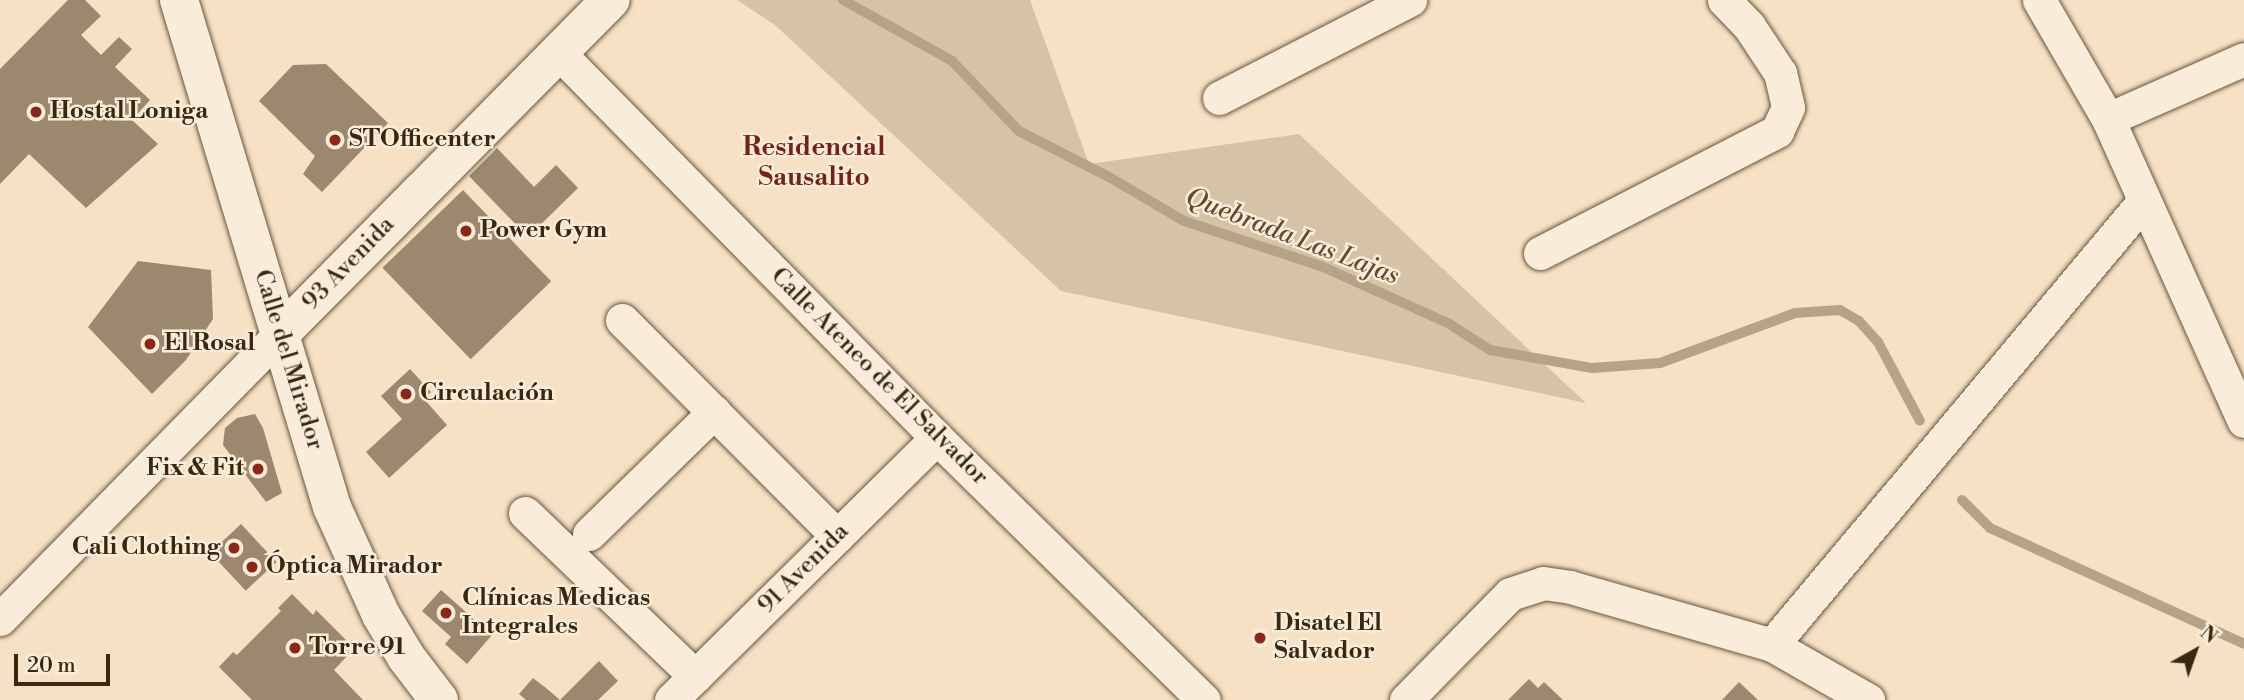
<!DOCTYPE html>
<html>
<head>
<meta charset="utf-8">
<style>
	body { margin:0 }
	#map { position:relative; width:2244px; height:700px; overflow:hidden; background:#f6e1c4; font-family:"Libre Bodoni",serif }
	div>[style] { position:absolute }
	[style*='--x'] { left:calc(var(--x)*1px); top:calc(var(--y)*1px); width:calc(var(--w)*1px); rotate:calc(var(--a)*1deg) }
	.green>* { inset:0; background:#d6c2a6 }
	.stream>* { height:10px; margin:-5px; padding:0 5px; transform-origin:5px; border-radius:5px; background:#b5a287 }
	.building>* { inset:0; background:#9b886e; transform-origin:0 0 }
	.roads { filter:drop-shadow(0 0 2px #68563e) drop-shadow(0 0 2px #68563e) }
	.minor>* { height:33px; margin:-16.5px; padding:0 16.5px; transform-origin:16.5px; border-radius:16.5px; background:#f9ecd9 }
	.tertiary>* { height:38px; margin:-19px; padding:0 19px; transform-origin:19px; border-radius:19px; background:#f9ecd9 }
	.secondary>* { height:38px; margin:-19px; padding:0 19px; transform-origin:19px; border-radius:19px; background:#f9ecd9 }
	.dots>* { width:19px; height:19px; translate:-50% -50%; box-sizing:border-box; border:4px solid #f9ecd9; border-radius:50% }
	span { translate:-50% -50%; white-space:nowrap; text-align:center; line-height:1.15; -webkit-text-stroke:5px #f9ecd9; paint-order:stroke }
	.poi-label { font-size:24px; color:#382811; font-weight:700 }
	.left { translate:0 -50%; text-align:left }
	.right { translate:-100% -50%; text-align:right }
	.street-label { font-size:24px; color:#382811 }
	.neighbourhood-label { font-size:26px; color:#7a1f14; font-weight:700 }
	.water-label { font-size:26px; color:#5e4d34; font-style:italic }
	.north { position:absolute; left:2160px; top:616px; width:70px; height:70px; -webkit-text-stroke:5px #f9ecd9; paint-order:stroke; rotate:40deg; font-size:19px; font-weight:700; line-height:28px; text-align:center; color:#382811 }
	.north::after { content:''; display:block; margin:auto; width:24px; height:32px; background:#382811; clip-path:polygon(50% 0,100% 100%,50% 72%,0 100%) }
	.scale { position:absolute; left:14px; top:654px; width:96px; height:32px; box-sizing:border-box; border:4px solid #382811; border-top:0; padding-left:9px; font-size:21px; line-height:24px; white-space:nowrap; color:#382811; -webkit-text-stroke:5px #f9ecd9; paint-order:stroke }
</style>
</head>
<body>
<div id="map">
	<div class="green">
		<i style="clip-path:polygon(737px 0,1030px 0,1089px 164px,1299px 134px,1586px 403px,1061px 291px,775px 25px)"></i>
	</div>
	<div class="stream">
		<i style="--x:843;--y:0;--w:125;--a:29.2"></i>
		<i style="--x:952;--y:61;--w:97;--a:46.3"></i>
		<i style="--x:1019;--y:131;--w:101;--a:27.1"></i>
		<i style="--x:1109;--y:177;--w:87;--a:30.4"></i>
		<i style="--x:1184;--y:221;--w:144;--a:18.2"></i>
		<i style="--x:1321;--y:266;--w:139;--a:24.2"></i>
		<i style="--x:1448;--y:323;--w:50;--a:32.7"></i>
		<i style="--x:1490;--y:350;--w:104;--a:10"></i>
		<i style="--x:1592;--y:368;--w:68;--a:-4.2"></i>
		<i style="--x:1660;--y:363;--w:144;--a:-20.3"></i>
		<i style="--x:1795;--y:313;--w:45;--a:-3.8"></i>
		<i style="--x:1840;--y:310;--w:22;--a:30"></i>
		<i style="--x:1859;--y:321;--w:28;--a:48"></i>
		<i style="--x:1878;--y:342;--w:89;--a:62"></i>
		<i style="--x:1962;--y:500;--w:40;--a:45"></i>
		<i style="--x:1990;--y:528;--w:279;--a:24.5"></i>
	</div>
	<div class="building">
		<i style="clip-path:polygon(68px 0,85px 0,101px 16px,81px 35px,101px 55px,119px 37px,132px 49px,115px 67px,150px 100px,132px 120px,158px 144px,86px 208px,29px 154px,0 184px,0 69px)"></i>
		<i style="clip-path:polygon(326px 64px,388px 123px,322px 192px,303px 174px,315px 156px,259px 101px,293px 65px)"></i>
		<i style="clip-path:polygon(497px 148px,534px 187px,556px 165px,578px 188px,528px 237px,469px 176px)"></i>
		<i style="left:463px;top:190px;width:127px;height:112px;rotate:46deg"></i>
		<i style="clip-path:polygon(138px 261px,211px 270px,213px 319px,186px 360px,152px 394px,88px 327px)"></i>
		<i style="clip-path:polygon(410px 369px,431px 392px,424px 399px,447px 425px,389px 478px,366px 452px,402px 419px,381px 396px)"></i>
		<i style="clip-path:polygon(255px 414px,263px 428px,282px 493px,266px 502px,223px 445px,225px 428px,237px 418px)"></i>
		<i style="left:241px;top:524px;width:52px;height:42px;rotate:47deg"></i>
		<i style="clip-path:polygon(441px 590px,492px 635px,467px 664px,445px 644px,451px 637px,422px 611px)"></i>
		<i style="clip-path:polygon(292px 594px,313px 615px,316px 610px,346px 640px,342px 644px,350px 653px,334px 670px,363px 700px,252px 700px,219px 667px,233px 652px,237px 655px,281px 611px,278px 608px)"></i>
		<i style="clip-path:polygon(599px 661px,618px 681px,598px 700px,560px 700px)"></i>
		<i style="clip-path:polygon(533px 678px,546px 688px,560px 700px,526px 700px,519px 694px)"></i>
		<i style="clip-path:polygon(1529px 679px,1538px 688px,1544px 682px,1563px 700px,1508px 700px)"></i>
		<i style="clip-path:polygon(1739px 682px,1758px 700px,1722px 700px)"></i>
	</div>
	<div class="roads">
		<div class="minor">
			<i style="--x:2039;--y:0;--w:138;--a:59.9"></i>
			<i style="--x:2108;--y:119;--w:331;--a:65.8"></i>
			<i style="--x:557;--y:51;--w:542;--a:45.52"></i>
			<i style="--x:937;--y:438;--w:374;--a:44.5"></i>
			<i style="--x:1219;--y:98;--w:215;--a:-27.2"></i>
			<i style="--x:2108;--y:119;--w:149;--a:-23.8"></i>
			<i style="--x:1540;--y:253;--w:267;--a:-27.2"></i>
			<i style="--x:1777;--y:131;--w:26;--a:-65"></i>
			<i style="--x:1788;--y:107;--w:35;--a:-103"></i>
			<i style="--x:1780;--y:73;--w:56;--a:-123.4"></i>
			<i style="--x:1749;--y:26;--w:36;--a:-134"></i>
			<i style="--x:622;--y:320;--w:305;--a:45.1"></i>
			<i style="--x:525;--y:513;--w:236;--a:43.8"></i>
			<i style="--x:589;--y:534;--w:175;--a:-44.3"></i>
			<i style="--x:0;--y:619;--w:400;--a:-45.5"></i>
			<i style="--x:1772;--y:645;--w:578;--a:-50.05"></i>
			<i style="--x:671;--y:700;--w:373;--a:-44.6"></i>
			<i style="--x:1406;--y:700;--w:148;--a:-45.5"></i>
			<i style="--x:1510;--y:594;--w:35;--a:-18"></i>
			<i style="--x:1543;--y:583;--w:27;--a:8"></i>
			<i style="--x:1570;--y:587;--w:210;--a:16"></i>
			<i style="--x:1772;--y:645;--w:111;--a:29.8"></i>
		</div>
		<div class="tertiary">
			<i style="--x:280;--y:334;--w:470;--a:-45.3"></i>
		</div>
		<div class="secondary">
			<i style="--x:179;--y:0;--w:530;--a:73.21"></i>
			<i style="--x:332;--y:507;--w:119;--a:65.6"></i>
			<i style="--x:381;--y:615;--w:49;--a:59.2"></i>
			<i style="--x:406;--y:657;--w:54;--a:52.5"></i>
		</div>
	</div>
	<div class="dots">
		<i style="left:36px;top:112px;background:#8f2418"></i>
		<i style="left:335px;top:140px;background:#8f2418"></i>
		<i style="left:466px;top:231px;background:#8f2418"></i>
		<i style="left:150px;top:344px;background:#8f2418"></i>
		<i style="left:406px;top:394px;background:#8f2418"></i>
		<i style="left:258px;top:469px;background:#8f2418"></i>
		<i style="left:234px;top:548px;background:#8f2418"></i>
		<i style="left:252px;top:567px;background:#8f2418"></i>
		<i style="left:446px;top:613px;background:#8f2418"></i>
		<i style="left:1260px;top:638px;background:#8f2418"></i>
		<i style="left:295px;top:648px;background:#8f2418"></i>
	</div>
	<div class="poi-label">
		<span class="left" style="left:50px;top:112px">Hostal Loniga</span>
		<span class="left" style="left:349px;top:140px">STOfficenter</span>
		<span class="left" style="left:480px;top:231px">Power Gym</span>
		<span class="left" style="left:164px;top:344px">El Rosal</span>
		<span class="left" style="left:420px;top:394px">Circulación</span>
		<span class="right" style="left:244px;top:469px">Fix &amp; Fit</span>
		<span class="right" style="left:220px;top:548px">Cali Clothing</span>
		<span class="left" style="left:266px;top:567px">Óptica Mirador</span>
		<span class="left" style="left:462px;top:613px">Clínicas Medicas<br>Integrales</span>
		<span class="left" style="left:1274px;top:638px">Disatel El<br>Salvador</span>
		<span class="left" style="left:309px;top:648px">Torre 91</span>
	</div>
	<div class="street-label">
		<span style="left:349px;top:264px;rotate:-46deg">93 Avenida</span>
		<span style="left:288px;top:360px;rotate:73deg">Calle del Mirador</span>
		<span style="left:879px;top:377px;rotate:45deg">Calle Ateneo de El Salvador</span>
		<span style="left:804px;top:569px;rotate:-45deg">91 Avenida</span>
	</div>
	<div class="neighbourhood-label">
		<span style="left:814px;top:163px">Residencial<br>Sausalito</span>
	</div>
	<div class="water-label">
		<span style="left:1292px;top:237px;rotate:21deg">Quebrada Las Lajas</span>
	</div>
	<div class="north">N</div>
	<div class="scale">20 m</div>
</div>
</body>
</html>
